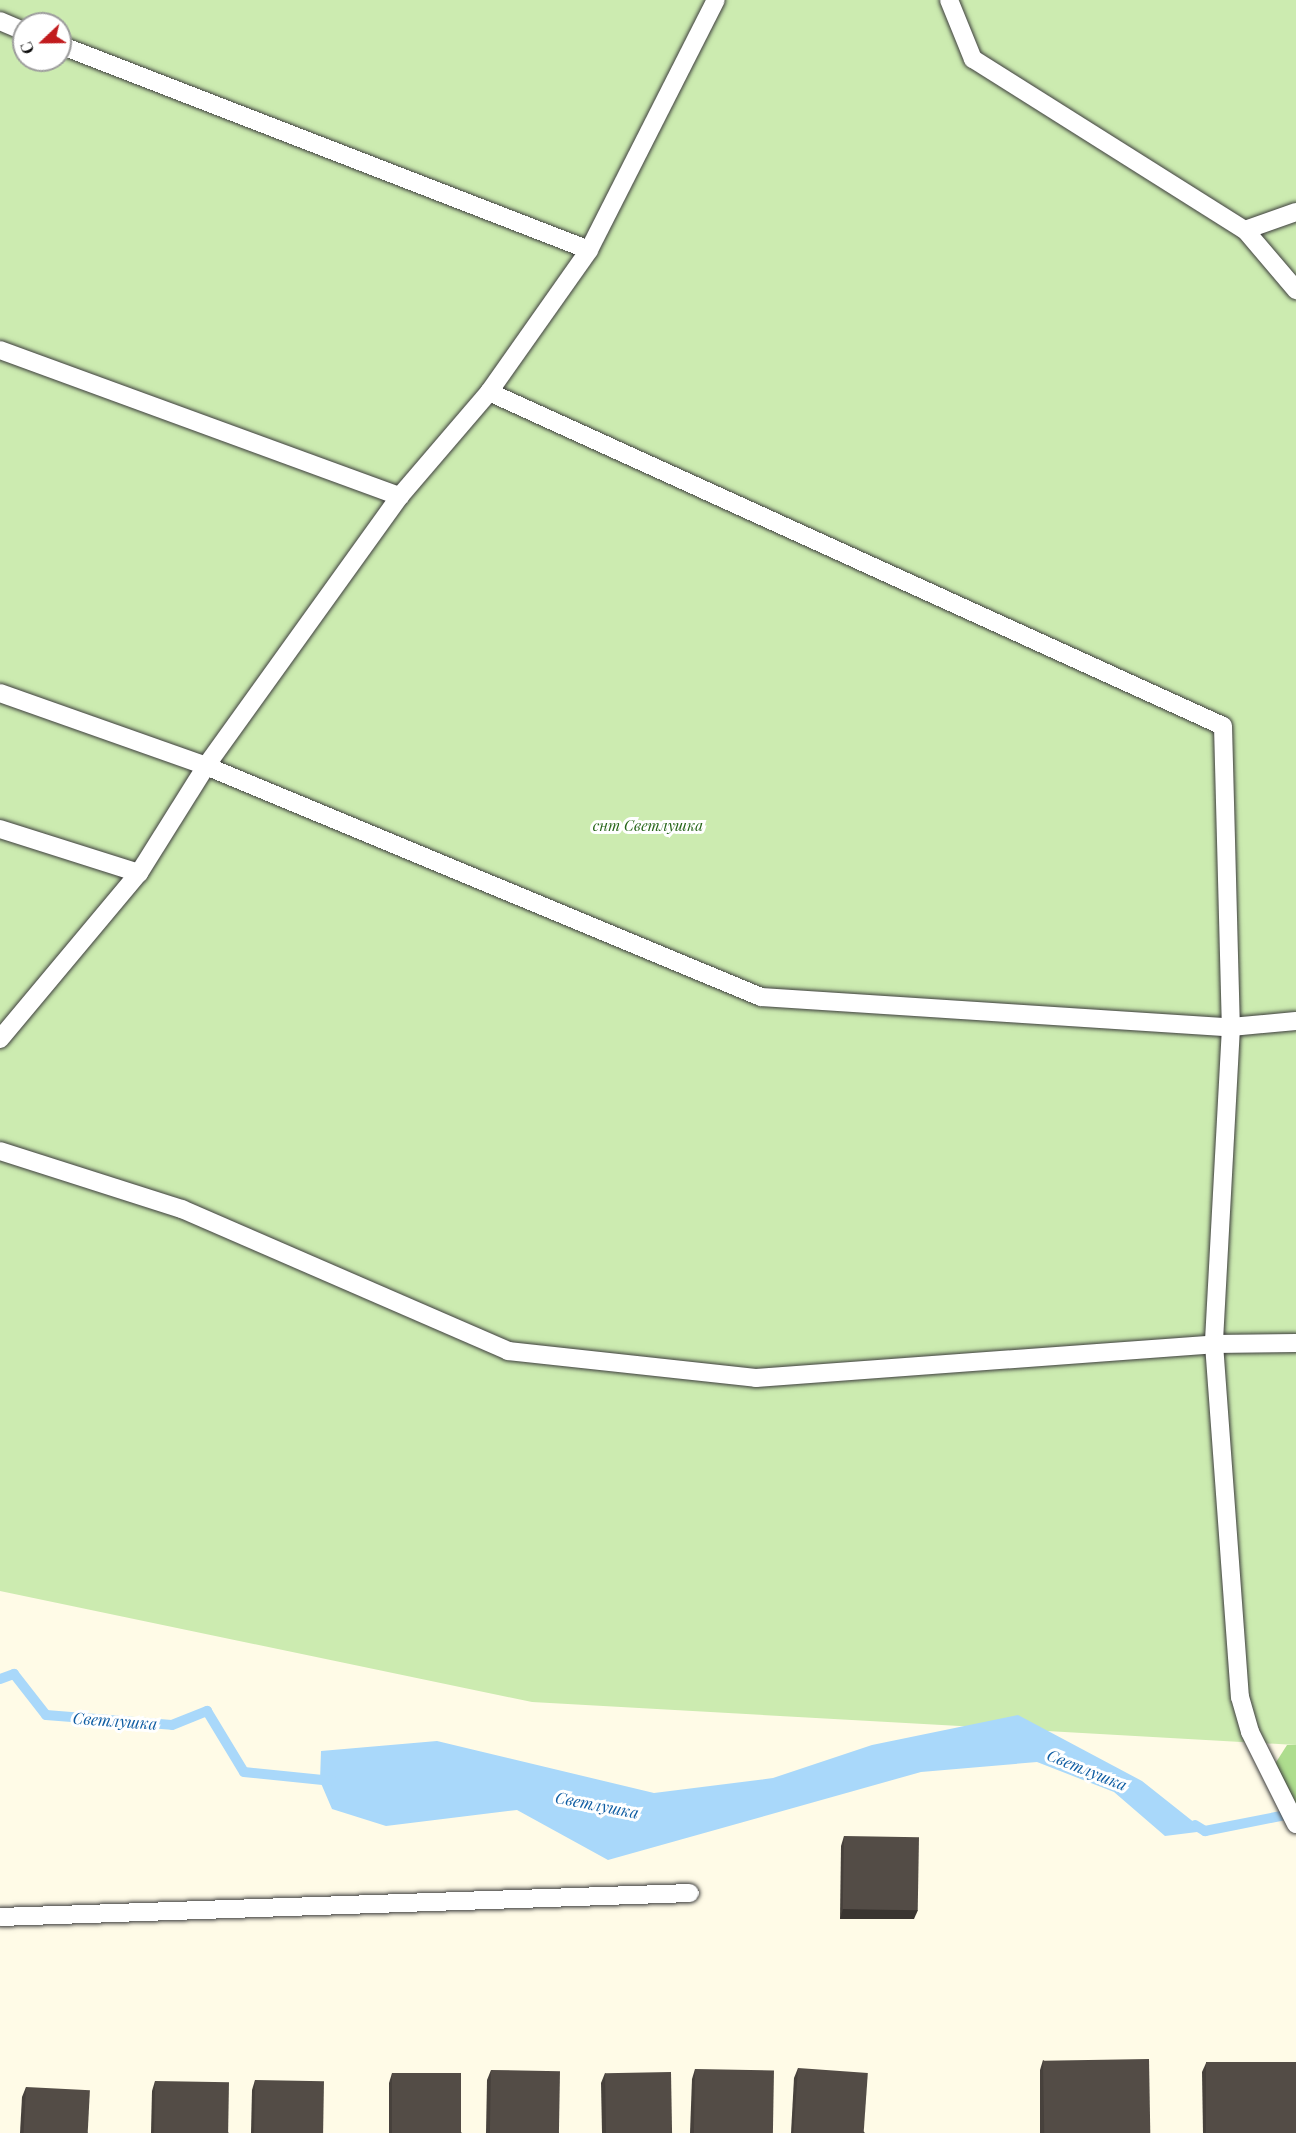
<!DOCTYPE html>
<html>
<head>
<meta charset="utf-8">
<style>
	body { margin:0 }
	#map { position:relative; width:1296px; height:2133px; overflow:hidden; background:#fffbe7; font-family:"Playfair Display",serif }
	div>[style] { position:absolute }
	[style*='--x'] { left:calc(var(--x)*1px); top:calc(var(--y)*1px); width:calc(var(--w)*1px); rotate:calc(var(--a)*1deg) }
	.green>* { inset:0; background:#ccebb0 }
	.forest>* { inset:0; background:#aedd8e }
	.water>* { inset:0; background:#a9d8fa }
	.stream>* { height:10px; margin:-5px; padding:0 5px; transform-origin:5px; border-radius:5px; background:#a9d8fa }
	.roads { filter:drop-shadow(0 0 2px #3d3d3d) drop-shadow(0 0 2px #3d3d3d) }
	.service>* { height:18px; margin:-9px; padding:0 9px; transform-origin:9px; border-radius:9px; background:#fff }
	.wall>* { inset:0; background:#47413c }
	.shaded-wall>* { inset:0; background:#3a3531 }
	.building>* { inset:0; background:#534c46; transform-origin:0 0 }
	span { translate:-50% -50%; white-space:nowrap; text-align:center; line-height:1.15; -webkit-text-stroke:6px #fff; paint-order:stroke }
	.park-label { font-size:15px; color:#256518; font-style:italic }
	.water-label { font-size:16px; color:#0e5ca2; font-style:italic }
	.north { position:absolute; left:12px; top:12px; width:60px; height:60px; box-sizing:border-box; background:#fff; border:2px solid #9d9d9d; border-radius:50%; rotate:248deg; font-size:16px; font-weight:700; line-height:24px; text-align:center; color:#0a0a0a }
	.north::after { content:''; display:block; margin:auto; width:21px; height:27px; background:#c11b1d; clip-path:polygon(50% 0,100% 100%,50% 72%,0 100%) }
</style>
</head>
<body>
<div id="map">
	<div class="green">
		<i style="clip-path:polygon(evenodd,0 0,1296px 0,1296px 1745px,532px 1702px,0 1591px,0 0,24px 24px,60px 24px,60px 60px,24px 60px,24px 24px)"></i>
	</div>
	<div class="forest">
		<i style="clip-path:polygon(1287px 1745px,1296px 1745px,1296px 1814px,1273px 1767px)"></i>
	</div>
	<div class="water">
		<i style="clip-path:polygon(1018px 1715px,1142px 1781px,1205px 1831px,1165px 1836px,1114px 1792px,1037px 1762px,921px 1772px,608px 1860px,517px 1810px,386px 1826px,332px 1809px,320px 1781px,321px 1751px,437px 1741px,654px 1793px,773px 1778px,872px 1745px)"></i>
	</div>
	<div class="stream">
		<i style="--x:0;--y:1679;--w:15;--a:-20"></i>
		<i style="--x:14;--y:1674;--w:52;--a:52"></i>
		<i style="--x:46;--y:1715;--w:126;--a:4.5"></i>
		<i style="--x:172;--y:1725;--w:38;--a:-22"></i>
		<i style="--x:207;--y:1711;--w:71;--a:58.8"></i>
		<i style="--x:244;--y:1772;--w:89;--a:5.8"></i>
		<i style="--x:1195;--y:1825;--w:12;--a:31"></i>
		<i style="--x:1205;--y:1831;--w:93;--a:-11.2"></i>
	</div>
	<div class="roads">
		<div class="service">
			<i style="--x:949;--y:0;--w:64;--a:67.9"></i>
			<i style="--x:973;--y:59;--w:321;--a:32.2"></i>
			<i style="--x:1245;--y:230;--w:79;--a:49.6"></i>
			<i style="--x:0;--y:21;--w:26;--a:23"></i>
			<i style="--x:60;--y:45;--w:567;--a:21.18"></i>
			<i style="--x:1245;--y:230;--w:54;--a:-19.4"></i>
			<i style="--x:0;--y:350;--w:426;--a:20.1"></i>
			<i style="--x:489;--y:392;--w:806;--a:24.47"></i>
			<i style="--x:1223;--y:726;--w:301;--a:88.5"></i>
			<i style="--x:1231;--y:1027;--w:317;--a:93.1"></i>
			<i style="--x:1214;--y:1344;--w:354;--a:85.8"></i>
			<i style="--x:1240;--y:1697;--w:36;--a:74"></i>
			<i style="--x:1250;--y:1732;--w:103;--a:63.4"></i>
			<i style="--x:0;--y:693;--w:219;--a:19.5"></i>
			<i style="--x:206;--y:766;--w:601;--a:22.6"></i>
			<i style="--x:761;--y:997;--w:471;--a:3.7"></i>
			<i style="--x:1231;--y:1027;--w:65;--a:-5.3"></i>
			<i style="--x:0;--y:829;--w:146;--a:17.6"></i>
			<i style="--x:0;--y:1039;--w:217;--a:-50.1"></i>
			<i style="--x:139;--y:873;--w:126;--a:-57.9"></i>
			<i style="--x:206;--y:766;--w:332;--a:-54.3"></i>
			<i style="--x:400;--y:496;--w:137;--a:-49.4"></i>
			<i style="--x:489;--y:392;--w:174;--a:-54.8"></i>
			<i style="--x:589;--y:250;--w:280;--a:-63.1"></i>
			<i style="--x:0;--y:1151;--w:191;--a:17.7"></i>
			<i style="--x:182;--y:1209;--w:356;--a:23.5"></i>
			<i style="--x:508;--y:1351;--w:249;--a:6.2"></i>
			<i style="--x:756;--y:1378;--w:459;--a:-4.2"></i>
			<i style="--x:1214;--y:1344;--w:82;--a:-0.7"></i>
			<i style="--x:0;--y:1917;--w:690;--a:-1.99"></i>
		</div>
	</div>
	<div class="wall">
		<i style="clip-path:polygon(844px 1836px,914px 1919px,840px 1919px,841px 1846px)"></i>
		<i style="clip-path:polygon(1043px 2060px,1150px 2133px,1040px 2133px,1040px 2070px)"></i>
		<i style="clip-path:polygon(1206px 2063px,1296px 2133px,1203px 2133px,1202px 2072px)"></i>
		<i style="clip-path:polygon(798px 2068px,865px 2133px,791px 2133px,794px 2078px)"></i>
		<i style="clip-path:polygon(695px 2069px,772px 2133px,690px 2133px,692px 2079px)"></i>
		<i style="clip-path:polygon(491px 2070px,559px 2133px,486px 2133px,487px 2080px)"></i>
		<i style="clip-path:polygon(392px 2073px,462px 2133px,389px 2133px,389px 2083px)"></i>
		<i style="clip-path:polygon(605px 2073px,672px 2133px,602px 2133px,601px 2083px)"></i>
		<i style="clip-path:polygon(255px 2080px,323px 2133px,251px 2133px,252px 2090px)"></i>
		<i style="clip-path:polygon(155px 2081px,229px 2133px,151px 2133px,152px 2091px)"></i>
		<i style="clip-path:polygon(26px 2087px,88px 2133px,20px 2133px,22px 2097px)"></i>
	</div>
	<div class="shaded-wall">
		<i style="clip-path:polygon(843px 1909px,918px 1910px,914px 1919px,840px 1919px)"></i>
	</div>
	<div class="building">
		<i style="left:844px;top:1836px;width:75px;height:73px;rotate:1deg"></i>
		<i style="left:1149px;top:2059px;width:74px;height:106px;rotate:89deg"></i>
		<i style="left:1296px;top:2062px;width:71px;height:90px;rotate:90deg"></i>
		<i style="left:798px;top:2068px;width:70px;height:65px;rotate:4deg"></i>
		<i style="left:695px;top:2069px;width:79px;height:64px;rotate:1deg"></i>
		<i style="left:491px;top:2070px;width:69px;height:63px;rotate:1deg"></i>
		<i style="left:671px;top:2072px;width:61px;height:66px;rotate:89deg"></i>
		<i style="left:392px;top:2073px;width:69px;height:60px"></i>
		<i style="left:255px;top:2080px;width:69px;height:53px;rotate:1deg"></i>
		<i style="left:155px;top:2081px;width:74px;height:52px;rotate:1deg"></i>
		<i style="left:26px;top:2087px;width:64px;height:46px;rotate:3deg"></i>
	</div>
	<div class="park-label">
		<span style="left:648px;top:826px">снт Светлушка</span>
	</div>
	<div class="water-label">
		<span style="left:115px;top:1721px;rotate:4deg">Светлушка</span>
		<span style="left:1087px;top:1770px;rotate:22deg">Светлушка</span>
		<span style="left:597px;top:1805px;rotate:11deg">Светлушка</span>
	</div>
	<div class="north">С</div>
</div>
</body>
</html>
